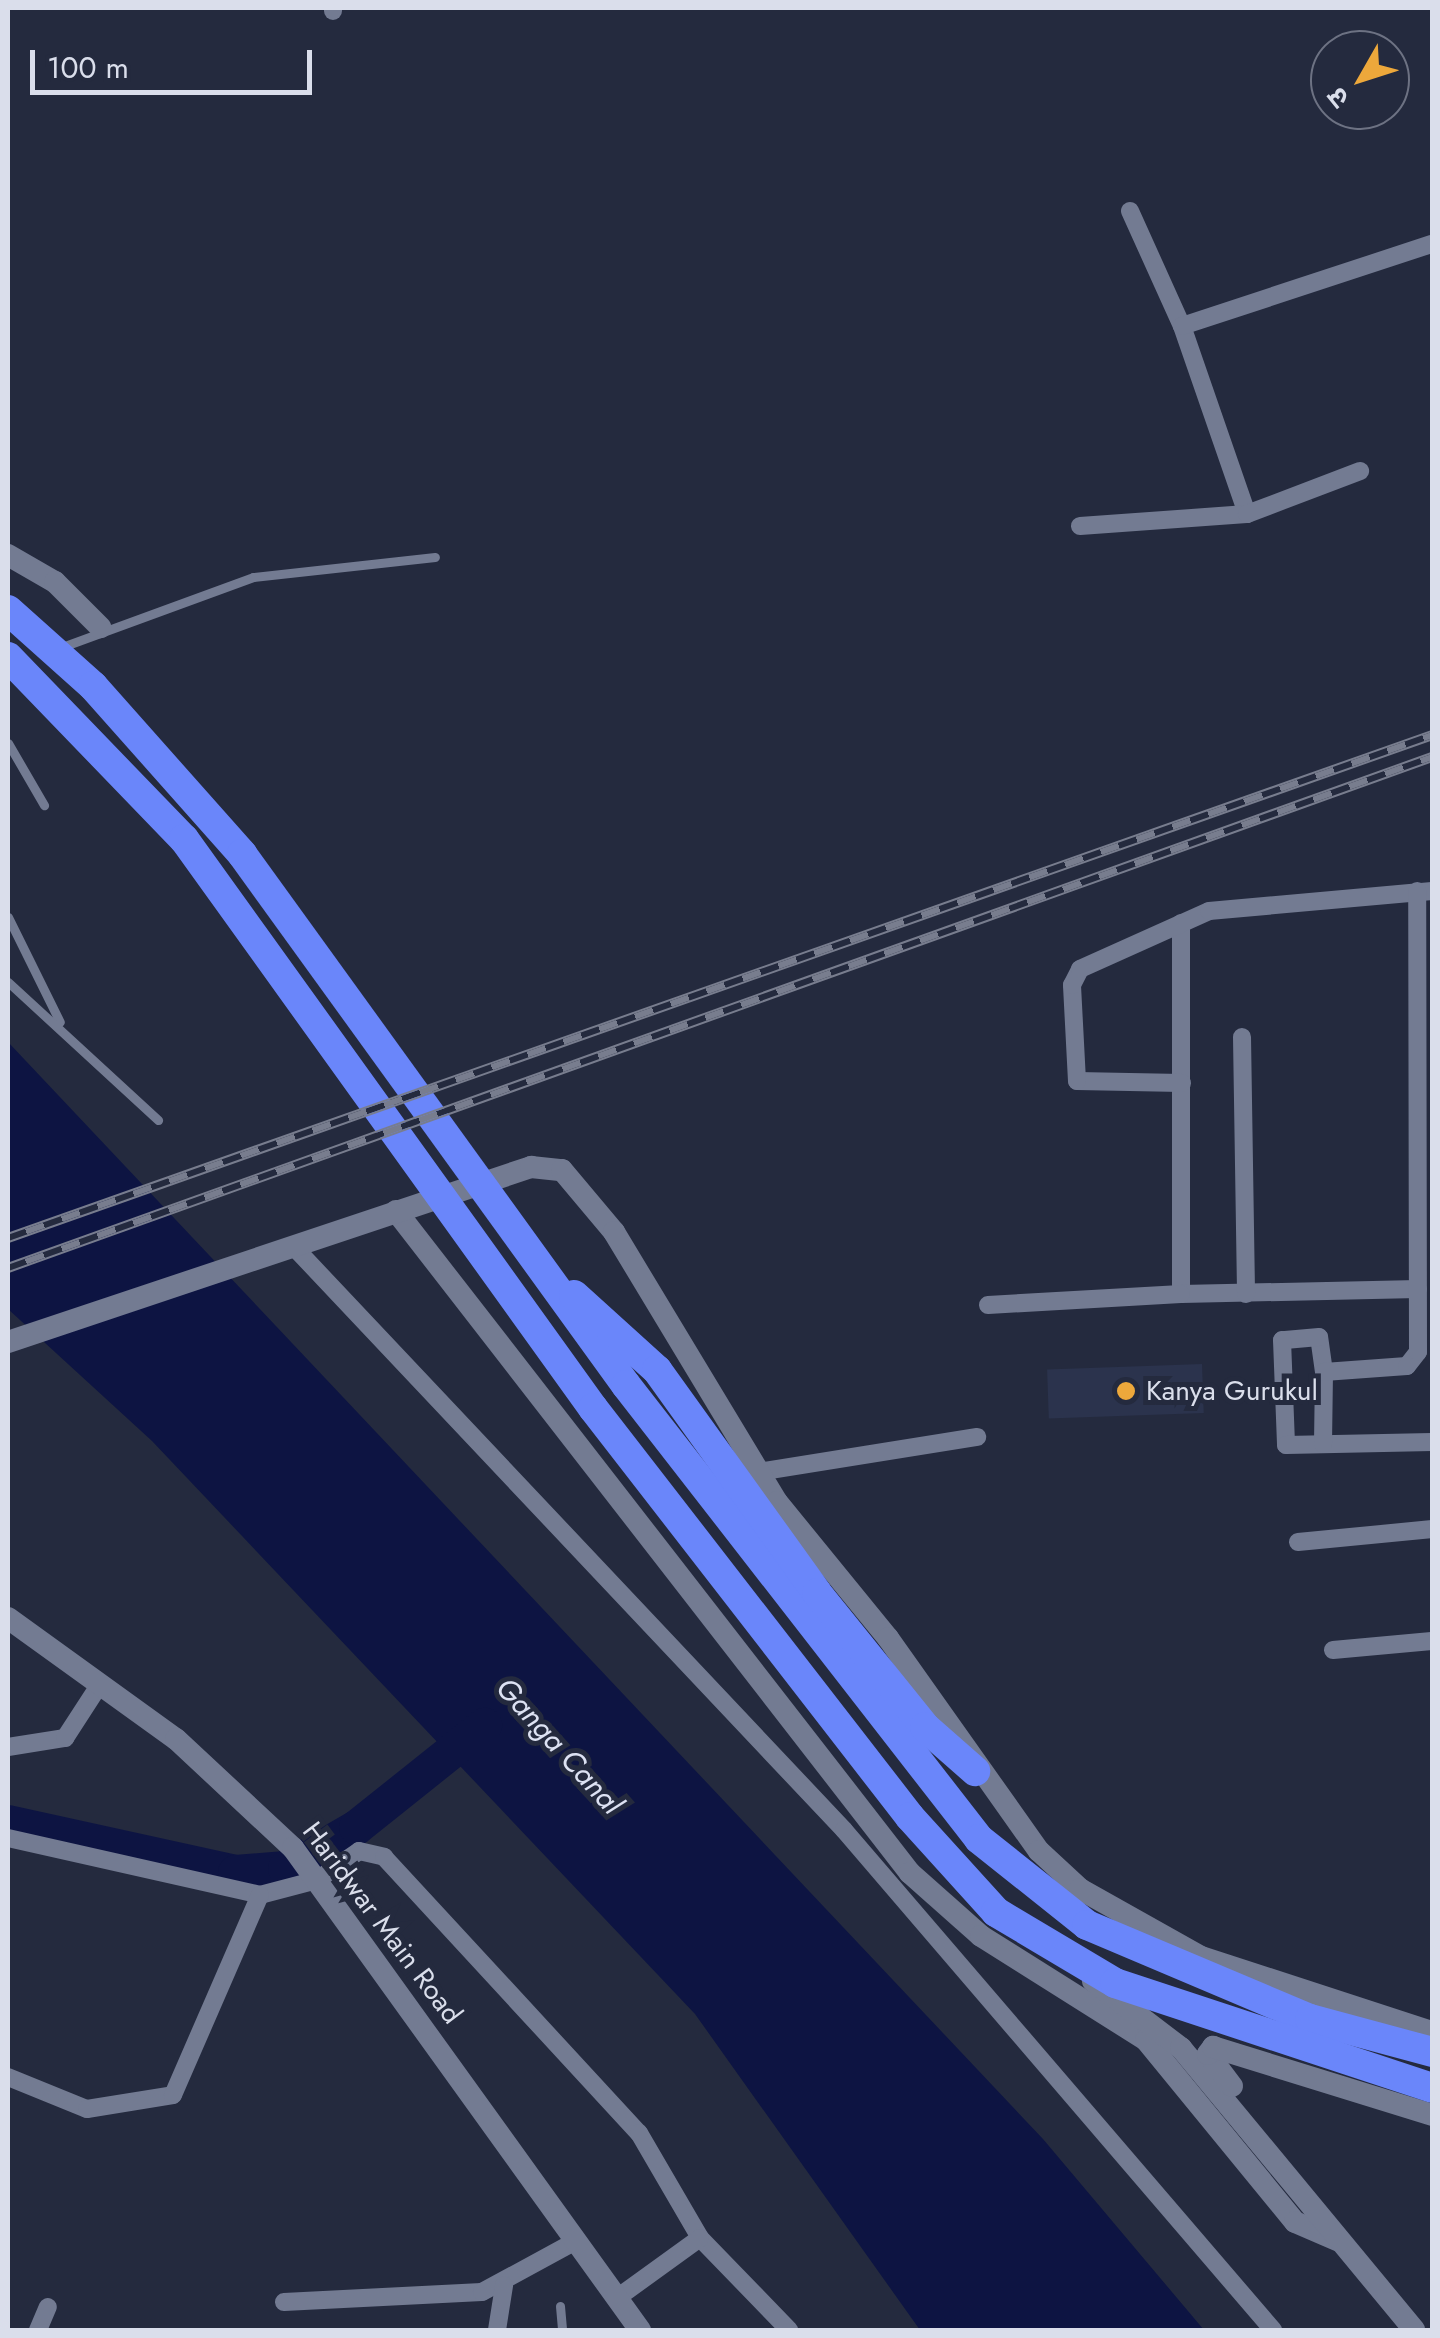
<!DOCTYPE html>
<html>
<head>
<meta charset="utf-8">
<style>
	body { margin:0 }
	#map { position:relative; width:1440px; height:2338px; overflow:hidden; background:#242a3e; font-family:Jost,"Noto Sans Devanagari",sans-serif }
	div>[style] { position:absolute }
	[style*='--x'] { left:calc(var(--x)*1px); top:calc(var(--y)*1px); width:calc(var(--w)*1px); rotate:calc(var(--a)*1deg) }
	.built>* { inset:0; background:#2b334d; transform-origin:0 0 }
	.water>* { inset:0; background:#0d1442 }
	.river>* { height:35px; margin:-17.5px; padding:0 17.5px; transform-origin:17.5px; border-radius:17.5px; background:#0d1442 }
	.lane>* { height:9px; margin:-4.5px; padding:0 4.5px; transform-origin:4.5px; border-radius:4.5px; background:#737b92 }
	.street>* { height:18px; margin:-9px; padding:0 9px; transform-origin:9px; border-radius:9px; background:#737b92 }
	.secondary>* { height:22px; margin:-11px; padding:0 11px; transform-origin:11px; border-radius:11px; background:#737b92 }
	.highway>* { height:30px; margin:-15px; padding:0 15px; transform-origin:15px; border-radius:15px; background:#6a86fa }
	.rail>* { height:10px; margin-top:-5px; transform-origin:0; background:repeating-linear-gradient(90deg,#242a3e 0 19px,#787d8e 0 38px); box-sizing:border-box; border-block:2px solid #787d8e }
	.dots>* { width:28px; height:28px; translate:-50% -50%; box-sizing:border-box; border:5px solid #242a3e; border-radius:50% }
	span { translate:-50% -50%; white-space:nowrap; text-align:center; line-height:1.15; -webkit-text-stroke:10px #242a3e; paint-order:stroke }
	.poi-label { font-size:28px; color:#dadeeb }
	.left { translate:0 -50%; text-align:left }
	.street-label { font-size:28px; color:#dadeeb }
	.water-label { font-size:30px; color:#dde2f3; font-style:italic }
	.frame { position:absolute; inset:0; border:10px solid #dadeeb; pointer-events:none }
	.north { position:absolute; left:1310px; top:30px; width:100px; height:100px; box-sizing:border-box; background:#242a3e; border:2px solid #6d7283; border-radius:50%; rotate:231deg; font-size:28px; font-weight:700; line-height:40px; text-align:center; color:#dadeeb }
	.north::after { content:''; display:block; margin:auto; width:35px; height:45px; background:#eda83b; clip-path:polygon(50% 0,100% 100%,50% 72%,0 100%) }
	.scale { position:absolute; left:30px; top:50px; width:282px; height:45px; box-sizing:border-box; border:5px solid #dadeeb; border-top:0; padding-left:12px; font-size:30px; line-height:35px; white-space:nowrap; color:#dadeeb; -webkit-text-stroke:8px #242a3e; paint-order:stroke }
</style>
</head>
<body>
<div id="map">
	<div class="built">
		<i style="left:1202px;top:1364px;width:49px;height:155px;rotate:88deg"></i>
	</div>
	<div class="water">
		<i style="clip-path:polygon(8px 1042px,1043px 2139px,1204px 2330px,920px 2330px,695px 2014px,152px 1441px,8px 1309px)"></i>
	</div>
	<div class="river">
		<i style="--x:8;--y:1822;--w:232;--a:12.4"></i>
		<i style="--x:235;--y:1872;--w:50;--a:-4.6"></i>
		<i style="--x:285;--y:1868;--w:82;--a:-30"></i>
		<i style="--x:356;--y:1827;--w:164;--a:-38.6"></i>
	</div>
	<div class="lane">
		<i style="--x:62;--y:647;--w:203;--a:-20.1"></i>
		<i style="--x:253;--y:577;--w:183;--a:-6.3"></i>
		<i style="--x:8;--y:743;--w:72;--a:59.9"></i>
		<i style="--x:8;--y:917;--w:117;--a:63.7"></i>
		<i style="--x:8;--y:982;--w:204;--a:42.6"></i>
		<i style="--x:560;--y:2306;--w:24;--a:85"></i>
	</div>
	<div class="street">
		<i style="--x:333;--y:11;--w:3;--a:-90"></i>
		<i style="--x:1130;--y:211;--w:126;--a:65.7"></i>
		<i style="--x:1182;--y:326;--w:199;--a:70.9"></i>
		<i style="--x:1182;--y:326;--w:263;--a:-18.2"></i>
		<i style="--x:1080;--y:526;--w:167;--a:-4.1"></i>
		<i style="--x:1247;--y:514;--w:121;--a:-20.8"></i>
		<i style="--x:1181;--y:923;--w:371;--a:90"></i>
		<i style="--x:1181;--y:1294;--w:237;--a:-1.2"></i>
		<i style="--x:1242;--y:1037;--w:257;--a:89.1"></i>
		<i style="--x:1182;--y:1083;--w:105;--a:-178.9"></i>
		<i style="--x:1077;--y:1081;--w:96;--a:-93"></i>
		<i style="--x:1072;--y:985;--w:18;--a:-63"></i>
		<i style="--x:1080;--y:969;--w:141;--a:-24.2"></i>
		<i style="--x:1209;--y:911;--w:224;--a:-5.1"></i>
		<i style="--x:295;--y:1248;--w:800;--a:46.67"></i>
		<i style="--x:844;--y:1830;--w:659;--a:49.37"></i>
		<i style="--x:988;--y:1305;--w:193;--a:-3.3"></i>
		<i style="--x:1324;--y:1372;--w:35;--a:-98"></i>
		<i style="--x:1319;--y:1337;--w:37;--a:175"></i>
		<i style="--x:1282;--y:1340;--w:105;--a:87.8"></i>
		<i style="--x:1286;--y:1445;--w:146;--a:-1.2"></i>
		<i style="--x:1323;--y:1444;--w:72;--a:-89.2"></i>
		<i style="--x:1324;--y:1372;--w:83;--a:-4.1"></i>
		<i style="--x:1407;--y:1366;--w:18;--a:-52"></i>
		<i style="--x:1418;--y:1352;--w:461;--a:-90.1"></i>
		<i style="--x:758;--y:1472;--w:222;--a:-9.1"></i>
		<i style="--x:1298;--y:1542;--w:135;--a:-5.5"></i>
		<i style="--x:1333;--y:1650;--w:99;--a:-5.2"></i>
		<i style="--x:8;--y:1747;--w:58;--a:-9"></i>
		<i style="--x:65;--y:1738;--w:64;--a:-57.1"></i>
		<i style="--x:8;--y:1838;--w:258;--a:12.7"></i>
		<i style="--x:260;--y:1895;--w:59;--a:-14.7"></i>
		<i style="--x:317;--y:1880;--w:51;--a:-34.6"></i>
		<i style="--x:359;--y:1851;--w:26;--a:13"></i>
		<i style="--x:384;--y:1857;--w:376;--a:47.3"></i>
		<i style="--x:639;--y:2133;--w:121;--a:59.8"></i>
		<i style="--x:700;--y:2238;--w:128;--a:45.9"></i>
		<i style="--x:8;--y:2077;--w:85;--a:22.1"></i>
		<i style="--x:87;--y:2109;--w:87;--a:-9.2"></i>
		<i style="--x:173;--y:2095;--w:218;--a:-66.5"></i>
		<i style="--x:617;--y:2298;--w:102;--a:-35.9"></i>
		<i style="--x:284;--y:2302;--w:198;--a:-2.9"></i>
		<i style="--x:482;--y:2292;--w:107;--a:-28.5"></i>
		<i style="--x:38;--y:2330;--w:25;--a:-67"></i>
		<i style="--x:497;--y:2330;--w:45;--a:-81"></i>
	</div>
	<div class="secondary">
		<i style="--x:8;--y:555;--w:54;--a:29.9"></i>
		<i style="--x:55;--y:582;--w:64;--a:45"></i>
		<i style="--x:396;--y:1211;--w:838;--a:52.17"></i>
		<i style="--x:910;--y:1873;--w:95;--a:41.6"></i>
		<i style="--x:981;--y:1936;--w:195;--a:32.2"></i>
		<i style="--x:1146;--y:2040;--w:235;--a:50.7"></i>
		<i style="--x:1295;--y:2222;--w:46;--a:23.2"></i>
		<i style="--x:8;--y:1342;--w:552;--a:-18.5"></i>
		<i style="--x:531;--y:1167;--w:31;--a:6"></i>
		<i style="--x:562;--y:1170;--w:81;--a:50"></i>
		<i style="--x:614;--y:1232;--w:315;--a:58.9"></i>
		<i style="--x:777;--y:1502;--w:176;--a:50.8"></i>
		<i style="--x:888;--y:1638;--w:261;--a:54.7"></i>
		<i style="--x:1039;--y:1851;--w:56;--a:42.8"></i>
		<i style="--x:1080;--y:1889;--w:139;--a:29.3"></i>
		<i style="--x:1201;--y:1957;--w:243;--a:18"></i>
		<i style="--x:8;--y:1618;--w:207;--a:35.8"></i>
		<i style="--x:176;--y:1739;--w:160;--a:43"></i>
		<i style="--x:293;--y:1848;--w:594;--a:54.25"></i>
		<i style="--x:1093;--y:1981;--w:111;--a:37.3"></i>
		<i style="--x:1181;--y:2048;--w:366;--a:50.4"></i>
		<i style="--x:1232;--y:2086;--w:40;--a:-127"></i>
		<i style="--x:1208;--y:2054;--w:9;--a:-54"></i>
		<i style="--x:1213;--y:2047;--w:229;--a:17.2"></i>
	</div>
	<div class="highway">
		<i style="--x:8;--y:610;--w:114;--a:41.8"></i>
		<i style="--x:93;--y:686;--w:225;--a:48.4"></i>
		<i style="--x:242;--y:854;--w:655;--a:54.13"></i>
		<i style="--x:626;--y:1385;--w:575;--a:52.13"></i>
		<i style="--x:979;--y:1839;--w:138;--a:38.5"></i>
		<i style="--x:1087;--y:1925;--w:242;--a:22.9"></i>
		<i style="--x:1310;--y:2019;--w:126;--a:15.1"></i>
		<i style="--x:8;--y:657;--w:253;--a:46"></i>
		<i style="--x:184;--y:839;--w:701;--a:54.29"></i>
		<i style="--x:593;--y:1408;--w:517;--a:52.22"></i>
		<i style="--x:910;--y:1817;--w:128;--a:47.8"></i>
		<i style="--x:996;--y:1912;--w:139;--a:30.8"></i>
		<i style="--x:1115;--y:1983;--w:334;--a:18.3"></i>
		<i style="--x:574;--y:1295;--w:112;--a:42.1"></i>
		<i style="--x:657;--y:1370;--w:274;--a:54.3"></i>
		<i style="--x:817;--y:1593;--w:172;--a:51.1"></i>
		<i style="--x:925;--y:1727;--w:67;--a:41.3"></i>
	</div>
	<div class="rail">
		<i style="--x:8;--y:1238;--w:1510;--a:-19.45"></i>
		<i style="--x:8;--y:1268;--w:1513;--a:-19.74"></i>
	</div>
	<div class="dots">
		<i style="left:1126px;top:1391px;background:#eda83b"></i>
	</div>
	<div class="poi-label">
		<span class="left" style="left:1146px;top:1391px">Kanya Gurukul</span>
	</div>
	<div class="street-label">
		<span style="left:382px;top:1923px;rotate:53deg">Haridwar Main Road</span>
	</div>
	<div class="water-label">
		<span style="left:559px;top:1746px;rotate:48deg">Ganga Canal</span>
	</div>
	<div class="frame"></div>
	<div class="north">उ</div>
	<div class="scale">100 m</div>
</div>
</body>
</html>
